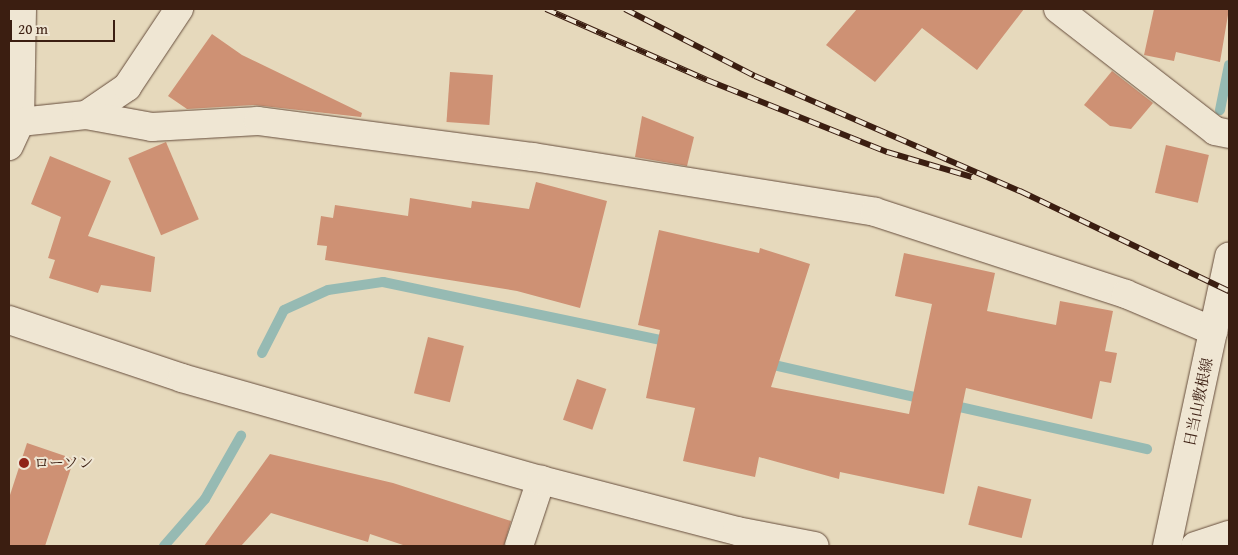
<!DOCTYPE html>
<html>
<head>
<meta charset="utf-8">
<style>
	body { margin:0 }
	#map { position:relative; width:1238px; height:555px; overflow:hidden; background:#e6d9bc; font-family:"Gentium Book Plus","Noto Serif JP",serif }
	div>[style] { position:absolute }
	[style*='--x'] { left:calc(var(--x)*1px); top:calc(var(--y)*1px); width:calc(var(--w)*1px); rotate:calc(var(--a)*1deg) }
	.stream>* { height:10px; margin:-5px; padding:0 5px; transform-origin:5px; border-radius:5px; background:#96bab3 }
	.building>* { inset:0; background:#ce9174; transform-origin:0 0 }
	.roads { filter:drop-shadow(0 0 1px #664d3c) drop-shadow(0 0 1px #664d3c) }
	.minor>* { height:28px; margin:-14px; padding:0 14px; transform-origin:14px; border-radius:14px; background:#efe6d3 }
	.tertiary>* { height:28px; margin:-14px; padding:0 14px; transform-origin:14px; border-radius:14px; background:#efe6d3 }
	.secondary>* { height:28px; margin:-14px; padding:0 14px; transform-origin:14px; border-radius:14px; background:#efe6d3 }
	.rail>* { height:5.5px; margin-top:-2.75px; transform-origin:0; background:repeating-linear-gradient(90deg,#efe6d3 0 11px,#3b1e11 0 22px); box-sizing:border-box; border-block:1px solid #3b1e11 }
	.dots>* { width:14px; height:14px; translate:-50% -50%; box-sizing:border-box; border:2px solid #efe6d3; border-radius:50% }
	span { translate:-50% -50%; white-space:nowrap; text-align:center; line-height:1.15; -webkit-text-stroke:4px #efe6d3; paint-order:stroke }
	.street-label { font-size:15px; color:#3b1e11 }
	.poi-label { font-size:15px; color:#3b1e11 }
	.left { translate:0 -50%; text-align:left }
	.frame { position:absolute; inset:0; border:10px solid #3b1e11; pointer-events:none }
	.scale { position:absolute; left:10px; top:20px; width:105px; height:22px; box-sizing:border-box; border:2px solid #3b1e11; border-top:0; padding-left:6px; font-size:15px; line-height:18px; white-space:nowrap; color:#3b1e11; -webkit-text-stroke:4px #efe6d3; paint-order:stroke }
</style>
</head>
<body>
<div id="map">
	<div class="stream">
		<i style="--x:1220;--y:110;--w:46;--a:-78.7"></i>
		<i style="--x:262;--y:353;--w:48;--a:-62.9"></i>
		<i style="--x:284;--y:310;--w:48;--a:-24.4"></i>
		<i style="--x:328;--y:290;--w:56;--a:-8.3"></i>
		<i style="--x:383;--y:282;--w:294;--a:11.8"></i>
		<i style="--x:765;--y:363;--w:163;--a:12.8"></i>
		<i style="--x:951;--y:405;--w:201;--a:12.7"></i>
		<i style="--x:164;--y:546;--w:62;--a:-48.9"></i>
		<i style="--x:205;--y:499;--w:73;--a:-60.3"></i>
	</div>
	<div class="building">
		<i style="clip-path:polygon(857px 9px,1024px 9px,977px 70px,922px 28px,875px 82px,826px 45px)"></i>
		<i style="clip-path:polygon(1154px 9px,1229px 9px,1220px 62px,1176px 52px,1174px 61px,1144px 55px)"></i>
		<i style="clip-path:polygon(212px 34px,242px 55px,362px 113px,361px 117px,253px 105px,187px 109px,168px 96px)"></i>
		<i style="clip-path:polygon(1112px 71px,1153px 103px,1131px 129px,1110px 126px,1084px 105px)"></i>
		<i style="left:450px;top:72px;width:43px;height:50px;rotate:4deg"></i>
		<i style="clip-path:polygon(642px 116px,694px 137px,687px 166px,635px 157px)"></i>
		<i style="left:166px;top:142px;width:84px;height:41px;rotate:67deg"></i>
		<i style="left:1166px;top:145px;width:44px;height:49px;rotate:13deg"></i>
		<i style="clip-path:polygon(50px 156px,111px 181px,88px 236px,155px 257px,151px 292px,101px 285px,98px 293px,49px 278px,55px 260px,48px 258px,61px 217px,31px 204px)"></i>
		<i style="clip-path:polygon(536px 182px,607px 201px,580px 308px,517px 291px,325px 260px,327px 246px,317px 245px,321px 216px,333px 218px,335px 205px,408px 216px,410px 198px,471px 208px,472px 201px,529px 209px)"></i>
		<i style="clip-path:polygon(659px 230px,759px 253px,760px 248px,810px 264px,771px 387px,909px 414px,932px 304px,895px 296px,904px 253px,995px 273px,987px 311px,1056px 325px,1060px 301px,1113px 311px,1105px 351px,1117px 353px,1111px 383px,1100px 381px,1092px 419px,966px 388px,944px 494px,840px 472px,839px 479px,759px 457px,755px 477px,683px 461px,695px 408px,646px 398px,660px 330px,638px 325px)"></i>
		<i style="left:428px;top:337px;width:37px;height:58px;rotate:14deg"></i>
		<i style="left:577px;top:379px;width:31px;height:43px;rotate:19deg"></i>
		<i style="clip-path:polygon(27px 443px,74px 459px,45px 546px,9px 546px,9px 498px)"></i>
		<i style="clip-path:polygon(270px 454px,393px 483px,511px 521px,504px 546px,406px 546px,370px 534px,368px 542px,271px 513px,241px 546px,204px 546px)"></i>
		<i style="left:978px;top:486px;width:55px;height:40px;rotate:14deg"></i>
	</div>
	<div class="roads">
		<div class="minor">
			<i style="--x:22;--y:9;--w:113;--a:91"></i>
			<i style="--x:20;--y:122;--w:66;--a:-6.1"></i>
			<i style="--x:86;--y:115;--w:50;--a:-34.3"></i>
			<i style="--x:127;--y:87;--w:94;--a:-56.3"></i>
			<i style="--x:1058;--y:9;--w:199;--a:37.8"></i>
			<i style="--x:1215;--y:131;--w:14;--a:12"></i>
			<i style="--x:86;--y:115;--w:67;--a:10.3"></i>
			<i style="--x:152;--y:127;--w:106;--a:-3.2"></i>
			<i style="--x:258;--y:121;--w:277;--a:7.5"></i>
			<i style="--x:533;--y:157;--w:346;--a:9.1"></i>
			<i style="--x:875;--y:212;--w:264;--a:18.1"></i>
			<i style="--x:1126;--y:294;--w:95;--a:23"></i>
			<i style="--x:519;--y:546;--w:70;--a:-71.6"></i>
		</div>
		<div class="tertiary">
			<i style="--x:9;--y:146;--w:26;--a:-65"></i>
			<i style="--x:9;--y:320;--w:182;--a:18.5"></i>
			<i style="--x:182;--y:378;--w:373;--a:15.9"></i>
			<i style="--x:541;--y:480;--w:203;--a:14.6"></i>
			<i style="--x:737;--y:531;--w:79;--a:10.9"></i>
			<i style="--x:1195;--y:546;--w:36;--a:-18"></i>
		</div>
		<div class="secondary">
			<i style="--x:1167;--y:546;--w:296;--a:-77.9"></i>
		</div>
	</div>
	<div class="rail">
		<i style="--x:546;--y:9;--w:176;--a:23.8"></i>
		<i style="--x:707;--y:80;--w:194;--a:21.8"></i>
		<i style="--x:887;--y:152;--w:89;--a:16.4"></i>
		<i style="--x:625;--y:9;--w:146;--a:27.3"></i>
		<i style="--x:755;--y:76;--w:289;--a:23.5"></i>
		<i style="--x:1020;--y:191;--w:232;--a:25.6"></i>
	</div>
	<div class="dots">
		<i style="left:24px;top:463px;background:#8f2418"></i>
	</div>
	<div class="street-label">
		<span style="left:1198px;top:402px;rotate:-78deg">日当山敷根線</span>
	</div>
	<div class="poi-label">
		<span class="left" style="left:34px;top:463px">ローソン</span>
	</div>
	<div class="frame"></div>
	<div class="scale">20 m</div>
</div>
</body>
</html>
